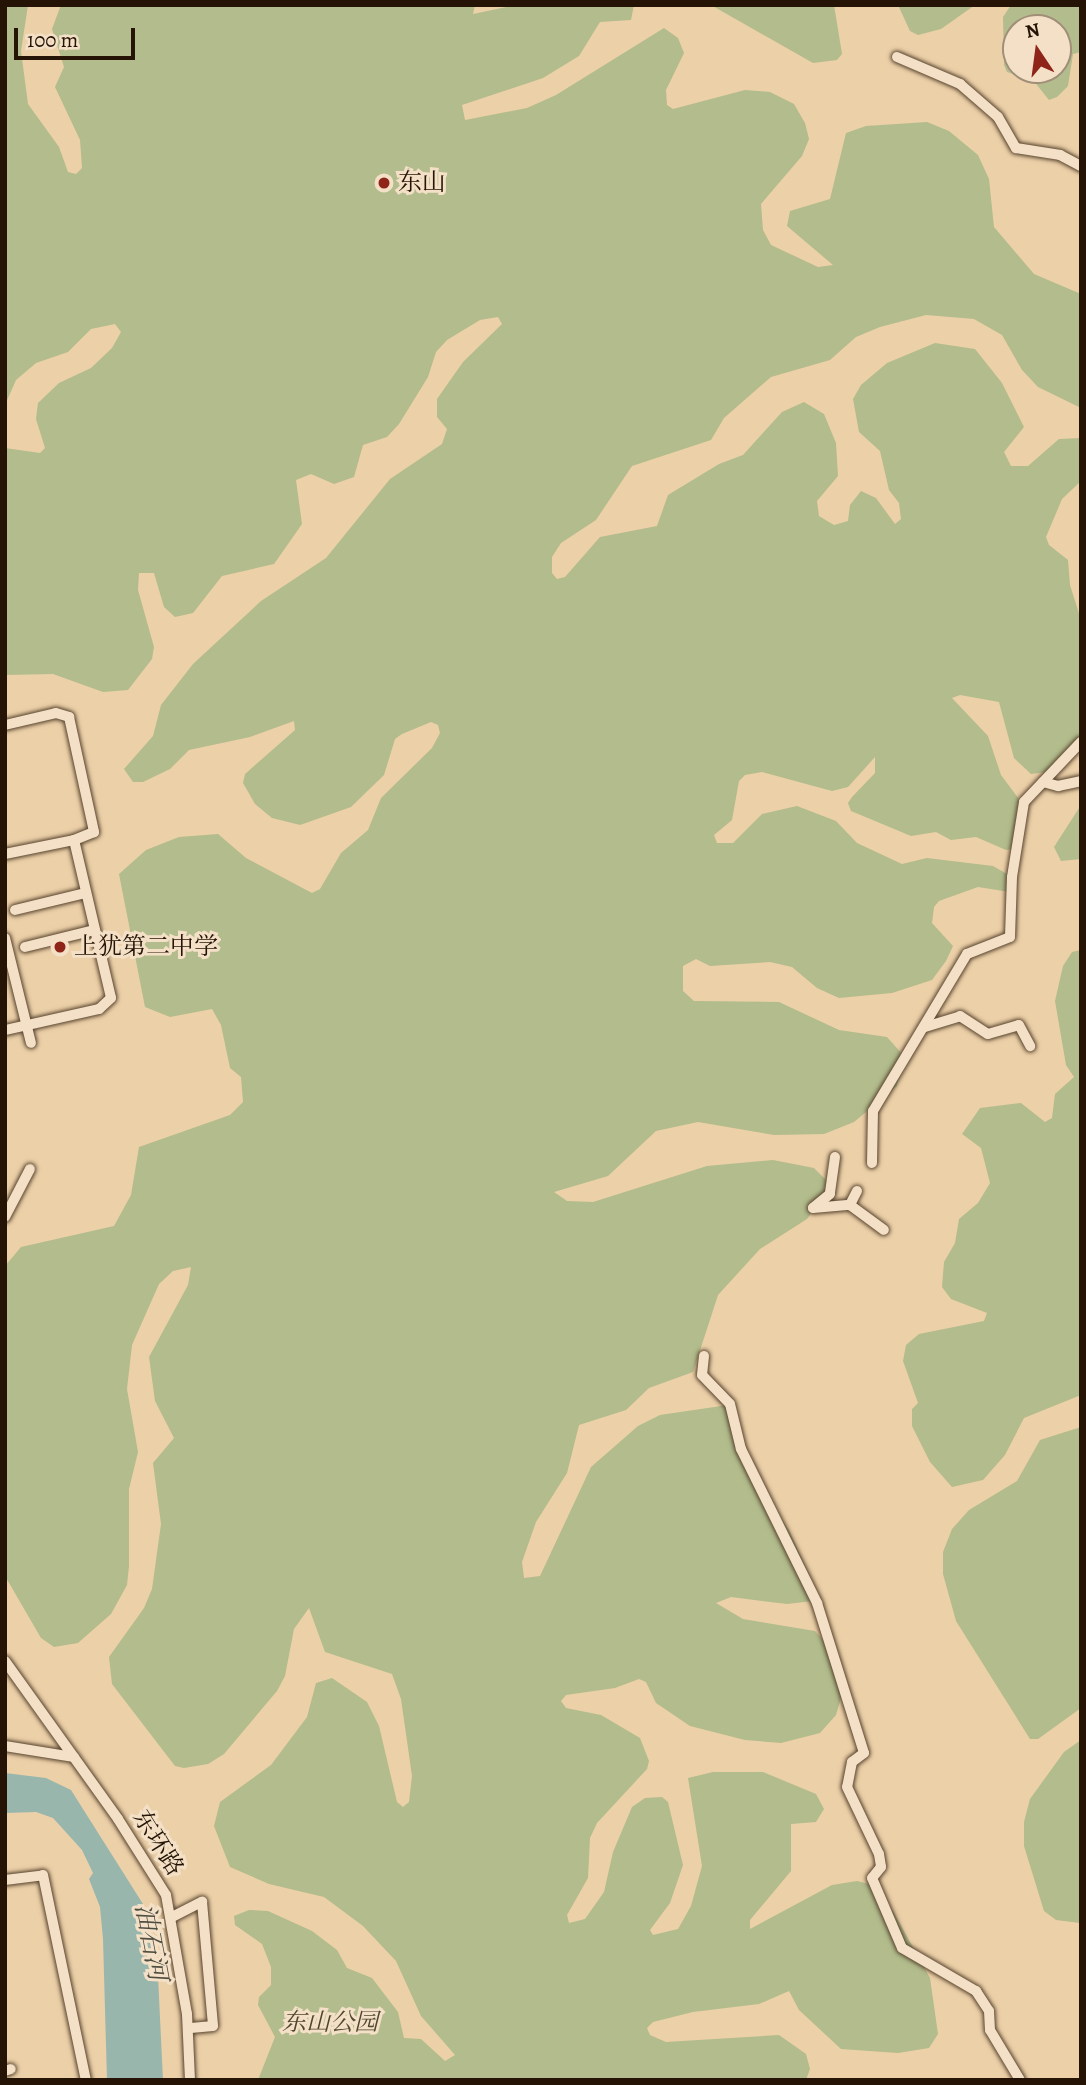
<!DOCTYPE html>
<html>
<head>
<meta charset="utf-8">
<style>
	body { margin:0 }
	#map { position:relative; width:1086px; height:2085px; overflow:hidden; background:#ecd0a8; font-family:Alegreya,"Noto Serif SC",serif }
	div>[style] { position:absolute }
	[style*='--x'] { left:calc(var(--x)*1px); top:calc(var(--y)*1px); width:calc(var(--w)*1px); rotate:calc(var(--a)*1deg) }
	.green>* { inset:0; background:#b2bc8c }
	.water>* { inset:0; background:#99b6ad }
	.roads { filter:drop-shadow(0 0 2px #57432e) drop-shadow(0 0 2px #57432e) }
	.minor>* { height:10px; margin:-5px; padding:0 5px; transform-origin:5px; border-radius:5px; background:#f3e0c6 }
	.dots>* { width:19px; height:19px; translate:-50% -50%; box-sizing:border-box; border:4px solid #f3e0c6; border-radius:50% }
	span { translate:-50% -50%; white-space:nowrap; text-align:center; line-height:1.15; -webkit-text-stroke:6px #f3e0c6; paint-order:stroke }
	.poi-label { font-size:24px; color:#251406 }
	.left { translate:0 -50%; text-align:left }
	.street-label { font-size:24px; color:#251406 }
	.park-label { font-size:24px; color:#4f462e; font-style:italic }
	.water-label { font-size:26px; color:#4e4d40; font-style:italic }
	.frame { position:absolute; inset:0; border:7px solid #251406; pointer-events:none }
	.north { position:absolute; left:1002px; top:14px; width:70px; height:70px; box-sizing:border-box; background:#f3e0c6; border:2px solid #a18e79; border-radius:50%; rotate:347deg; font-size:19px; font-weight:700; line-height:28px; text-align:center; color:#251406 }
	.north::after { content:''; display:block; margin:auto; width:24px; height:32px; background:#8f2418; clip-path:polygon(50% 0,100% 100%,50% 72%,0 100%) }
	.scale { position:absolute; left:14px; top:28px; width:121px; height:32px; box-sizing:border-box; border:4px solid #251406; border-top:0; padding-left:9px; font-size:21px; line-height:24px; white-space:nowrap; color:#251406; -webkit-text-stroke:5px #f3e0c6; paint-order:stroke }
</style>
</head>
<body>
<div id="map">
	<div class="green">
		<i style="clip-path:polygon(5px 5px,28px 5px,21px 51px,28px 104px,59px 147px,68px 172px,76px 174px,82px 168px,80px 140px,55px 87px,64px 67px,52px 29px,61px 5px,475px 5px,473px 14px,516px 5px,634px 5px,631px 20px,600px 22px,579px 56px,543px 78px,462px 105px,465px 120px,527px 108px,556px 95px,664px 28px,678px 38px,684px 53px,666px 90px,667px 105px,673px 109px,745px 90px,770px 92px,794px 104px,805px 123px,809px 139px,802px 156px,761px 204px,763px 230px,771px 245px,818px 267px,833px 265px,787px 226px,790px 211px,830px 199px,846px 133px,866px 126px,927px 122px,949px 131px,978px 155px,989px 179px,994px 227px,1034px 274px,1081px 294px,1081px 408px,1038px 387px,1022px 370px,1002px 335px,974px 319px,926px 315px,880px 327px,856px 337px,830px 360px,771px 377px,724px 418px,711px 440px,632px 466px,596px 520px,561px 543px,552px 557px,552px 573px,557px 579px,565px 577px,600px 537px,657px 526px,668px 495px,719px 464px,743px 455px,782px 412px,804px 402px,824px 414px,836px 443px,838px 476px,817px 501px,819px 516px,834px 525px,848px 521px,850px 505px,861px 491px,876px 498px,895px 524px,901px 519px,899px 503px,889px 490px,880px 451px,859px 432px,853px 399px,861px 385px,887px 363px,935px 343px,975px 349px,1002px 383px,1024px 427px,1004px 452px,1011px 466px,1028px 466px,1059px 439px,1081px 438px,1081px 481px,1062px 499px,1046px 537px,1049px 545px,1068px 560px,1070px 585px,1081px 620px,1081px 749px,1046px 772px,1031px 774px,1014px 758px,999px 702px,960px 695px,952px 698px,988px 736px,1001px 775px,1019px 799px,1022px 848px,1006px 850px,976px 837px,951px 840px,936px 832px,911px 836px,851px 811px,848px 803px,852px 797px,875px 773px,875px 757px,848px 787px,832px 791px,762px 772px,745px 775px,739px 781px,732px 820px,714px 835px,717px 843px,733px 843px,762px 814px,797px 806px,836px 821px,857px 843px,902px 864px,927px 858px,993px 866px,1014px 878px,1010px 892px,978px 887px,939px 901px,934px 907px,932px 923px,953px 946px,946px 961px,932px 980px,892px 993px,839px 998px,817px 988px,792px 967px,770px 962px,710px 966px,696px 959px,683px 966px,683px 991px,694px 1001px,779px 1002px,839px 1030px,887px 1037px,903px 1055px,897px 1086px,854px 1122px,824px 1134px,774px 1135px,698px 1122px,656px 1131px,608px 1176px,554px 1192px,567px 1201px,593px 1202px,707px 1166px,773px 1160px,814px 1168px,832px 1186px,807px 1219px,760px 1249px,718px 1295px,693px 1372px,649px 1388px,626px 1410px,579px 1425px,567px 1473px,536px 1522px,522px 1562px,524px 1578px,540px 1576px,591px 1467px,638px 1426px,660px 1415px,728px 1405px,755px 1482px,789px 1530px,810px 1577px,813px 1601px,787px 1604px,731px 1597px,716px 1603px,743px 1619px,815px 1631px,832px 1650px,843px 1691px,836px 1715px,820px 1733px,781px 1743px,745px 1740px,690px 1726px,656px 1703px,646px 1682px,639px 1679px,615px 1688px,566px 1695px,561px 1701px,566px 1708px,601px 1715px,640px 1738px,649px 1761px,647px 1769px,597px 1823px,590px 1838px,588px 1878px,567px 1915px,569px 1923px,585px 1919px,604px 1892px,613px 1852px,632px 1807px,645px 1798px,662px 1797px,668px 1802px,683px 1865px,670px 1903px,650px 1930px,653px 1935px,678px 1929px,691px 1906px,702px 1866px,688px 1778px,713px 1772px,763px 1772px,816px 1794px,824px 1809px,816px 1822px,791px 1824px,791px 1871px,750px 1920px,750px 1929px,832px 1885px,857px 1881px,873px 1885px,893px 1911px,930px 1978px,938px 2034px,929px 2048px,898px 2053px,841px 2049px,799px 2010px,789px 1991px,759px 2004px,693px 2012px,653px 2022px,647px 2028px,650px 2035px,666px 2042px,779px 2035px,806px 2054px,810px 2069px,806px 2080px,258px 2080px,275px 2037px,258px 2005px,259px 1997px,271px 1985px,271px 1967px,262px 1944px,235px 1925px,234px 1916px,249px 1910px,268px 1911px,312px 1931px,337px 1950px,347px 1968px,372px 1978px,398px 2012px,404px 2038px,421px 2039px,445px 2061px,455px 2055px,421px 2016px,396px 1961px,363px 1926px,324px 1897px,269px 1884px,230px 1867px,214px 1826px,220px 1802px,271px 1765px,307px 1717px,316px 1683px,332px 1678px,367px 1702px,379px 1726px,397px 1802px,403px 1807px,409px 1802px,412px 1776px,401px 1699px,392px 1674px,325px 1652px,309px 1608px,294px 1629px,285px 1676px,277px 1691px,224px 1754px,208px 1764px,184px 1768px,175px 1766px,112px 1684px,109px 1657px,144px 1608px,152px 1589px,161px 1524px,153px 1463px,174px 1438px,155px 1401px,149px 1357px,188px 1285px,191px 1267px,173px 1271px,159px 1284px,132px 1345px,127px 1389px,138px 1452px,129px 1489px,129px 1566px,127px 1585px,111px 1614px,78px 1643px,54px 1647px,41px 1638px,5px 1576px,5px 1266px,21px 1247px,114px 1226px,131px 1195px,139px 1147px,230px 1115px,243px 1102px,241px 1077px,230px 1068px,221px 1025px,212px 1009px,170px 1017px,145px 1007px,119px 874px,146px 850px,179px 837px,218px 834px,246px 858px,312px 893px,320px 889px,341px 853px,368px 830px,381px 798px,432px 748px,440px 733px,438px 725px,431px 722px,402px 734px,395px 739px,384px 775px,351px 807px,300px 825px,272px 818px,255px 804px,243px 783px,245px 774px,295px 730px,294px 721px,250px 737px,189px 750px,170px 769px,143px 782px,133px 782px,124px 769px,153px 736px,161px 705px,193px 664px,261px 601px,326px 558px,390px 479px,442px 444px,447px 429px,437px 417px,437px 399px,463px 362px,502px 324px,498px 317px,480px 320px,447px 340px,436px 352px,428px 377px,399px 424px,387px 437px,363px 445px,354px 477px,334px 484px,311px 474px,296px 480px,302px 524px,274px 564px,222px 576px,193px 613px,175px 617px,164px 607px,154px 573px,139px 573px,138px 590px,154px 647px,152px 659px,128px 690px,103px 692px,53px 674px,5px 675px,5px 448px,40px 453px,45px 448px,36px 419px,38px 403px,59px 383px,91px 368px,112px 348px,121px 332px,115px 324px,91px 329px,68px 352px,36px 363px,16px 380px,5px 405px)"></i>
		<i style="clip-path:polygon(711px 5px,834px 5px,842px 54px,837px 60px,813px 63px)"></i>
		<i style="clip-path:polygon(898px 5px,975px 5px,941px 29px,918px 35px,910px 31px)"></i>
		<i style="clip-path:polygon(evenodd,1011px 5px,1081px 5px,1081px 52px,1073px 54px,1068px 86px,1057px 97px,1049px 100px,1033px 80px,1007px 72px,1004px 65px,1003px 17px,1011px 5px,1058px 28px,1058px 70px,1016px 70px,1016px 28px,1058px 28px)"></i>
		<i style="clip-path:polygon(1081px 805px,1081px 859px,1061px 861px,1054px 847px)"></i>
		<i style="clip-path:polygon(1081px 950px,1081px 1395px,1024px 1418px,1005px 1455px,983px 1480px,952px 1487px,930px 1462px,912px 1426px,912px 1409px,918px 1403px,903px 1361px,906px 1345px,919px 1334px,984px 1321px,987px 1313px,951px 1299px,942px 1287px,944px 1262px,955px 1243px,959px 1219px,978px 1203px,990px 1183px,981px 1148px,962px 1134px,980px 1108px,1021px 1103px,1045px 1122px,1052px 1118px,1055px 1094px,1074px 1077px,1066px 1065px,1055px 1001px,1063px 966px,1072px 952px)"></i>
		<i style="clip-path:polygon(1081px 1427px,1081px 1708px,1038px 1739px,1030px 1739px,956px 1621px,943px 1574px,943px 1552px,952px 1529px,969px 1510px,1017px 1481px,1040px 1440px)"></i>
		<i style="clip-path:polygon(1081px 1740px,1081px 1923px,1080px 1923px,1056px 1920px,1044px 1911px,1024px 1846px,1024px 1822px,1030px 1799px,1064px 1752px)"></i>
	</div>
	<div class="water">
		<i style="clip-path:polygon(5px 1773px,46px 1778px,71px 1790px,143px 1904px,158px 1976px,163px 2080px,107px 2080px,103px 1939px,100px 1907px,89px 1879px,93px 1873px,82px 1850px,53px 1818px,36px 1812px,5px 1813px)"></i>
	</div>
	<div class="roads">
		<div class="minor">
			<i style="--x:897;--y:57;--w:69;--a:23.2"></i>
			<i style="--x:960;--y:84;--w:50;--a:41"></i>
			<i style="--x:998;--y:117;--w:36;--a:60"></i>
			<i style="--x:1016;--y:148;--w:45;--a:9"></i>
			<i style="--x:1060;--y:155;--w:24;--a:28"></i>
			<i style="--x:5;--y:725;--w:52;--a:-13.2"></i>
			<i style="--x:56;--y:713;--w:14;--a:17"></i>
			<i style="--x:69;--y:717;--w:118;--a:77.7"></i>
			<i style="--x:94;--y:832;--w:22;--a:158"></i>
			<i style="--x:74;--y:840;--w:162;--a:76.8"></i>
			<i style="--x:111;--y:998;--w:16;--a:137"></i>
			<i style="--x:99;--y:1009;--w:96;--a:167.4"></i>
			<i style="--x:1043;--y:782;--w:16;--a:15"></i>
			<i style="--x:1058;--y:786;--w:24;--a:-12"></i>
			<i style="--x:5;--y:854;--w:70;--a:-11.5"></i>
			<i style="--x:15;--y:910;--w:73;--a:-13.5"></i>
			<i style="--x:5;--y:938;--w:108;--a:76.1"></i>
			<i style="--x:25;--y:947;--w:72;--a:-13.7"></i>
			<i style="--x:925;--y:1027;--w:37;--a:-17"></i>
			<i style="--x:960;--y:1016;--w:33;--a:33"></i>
			<i style="--x:988;--y:1034;--w:32;--a:-16"></i>
			<i style="--x:1019;--y:1025;--w:24;--a:62"></i>
			<i style="--x:835;--y:1157;--w:37;--a:98"></i>
			<i style="--x:830;--y:1194;--w:22;--a:141"></i>
			<i style="--x:813;--y:1208;--w:37;--a:-5"></i>
			<i style="--x:872;--y:1163;--w:52;--a:-88.9"></i>
			<i style="--x:873;--y:1111;--w:183;--a:-59.1"></i>
			<i style="--x:967;--y:954;--w:46;--a:-21.6"></i>
			<i style="--x:1010;--y:937;--w:60;--a:-88.1"></i>
			<i style="--x:1012;--y:877;--w:76;--a:-80.9"></i>
			<i style="--x:1024;--y:802;--w:83;--a:-46.5"></i>
			<i style="--x:857;--y:1191;--w:16;--a:117"></i>
			<i style="--x:850;--y:1205;--w:42;--a:36.3"></i>
			<i style="--x:5;--y:1217;--w:54;--a:-62.5"></i>
			<i style="--x:704;--y:1356;--w:19;--a:96"></i>
			<i style="--x:702;--y:1375;--w:40;--a:46"></i>
			<i style="--x:730;--y:1404;--w:46;--a:76.3"></i>
			<i style="--x:741;--y:1449;--w:172;--a:63.7"></i>
			<i style="--x:817;--y:1603;--w:157;--a:72.6"></i>
			<i style="--x:864;--y:1753;--w:15;--a:143"></i>
			<i style="--x:852;--y:1762;--w:25;--a:101"></i>
			<i style="--x:847;--y:1787;--w:74;--a:64.5"></i>
			<i style="--x:879;--y:1854;--w:13;--a:81"></i>
			<i style="--x:881;--y:1867;--w:14;--a:129"></i>
			<i style="--x:872;--y:1878;--w:76;--a:66.8"></i>
			<i style="--x:902;--y:1948;--w:86;--a:30.2"></i>
			<i style="--x:976;--y:1991;--w:24;--a:57"></i>
			<i style="--x:989;--y:2011;--w:19;--a:87"></i>
			<i style="--x:990;--y:2030;--w:58;--a:59"></i>
			<i style="--x:5;--y:1661;--w:194;--a:54.4"></i>
			<i style="--x:118;--y:1819;--w:90;--a:57.7"></i>
			<i style="--x:166;--y:1895;--w:121;--a:80"></i>
			<i style="--x:187;--y:2014;--w:66;--a:87.4"></i>
			<i style="--x:5;--y:1746;--w:70;--a:9.1"></i>
			<i style="--x:5;--y:1880;--w:38;--a:-7"></i>
			<i style="--x:43;--y:1875;--w:209;--a:78.2"></i>
			<i style="--x:172;--y:1917;--w:34;--a:-27"></i>
			<i style="--x:202;--y:1902;--w:124;--a:84.9"></i>
			<i style="--x:213;--y:2026;--w:25;--a:175"></i>
			<i style="--x:5;--y:2071;--w:6;--a:-18"></i>
		</div>
	</div>
	<div class="dots">
		<i style="left:384px;top:183px;background:#8f2418"></i>
		<i style="left:60px;top:947px;background:#8f2418"></i>
	</div>
	<div class="poi-label">
		<span class="left" style="left:398px;top:183px">东山</span>
		<span class="left" style="left:74px;top:947px">上犹第二中学</span>
	</div>
	<div class="street-label">
		<span style="left:158px;top:1843px;rotate:58deg">东环路</span>
	</div>
	<div class="park-label">
		<span style="left:330px;top:2023px">东山公园</span>
	</div>
	<div class="water-label">
		<span style="left:151px;top:1942px;rotate:79deg">油石河</span>
	</div>
	<div class="frame"></div>
	<div class="north">N</div>
	<div class="scale">100 m</div>
</div>
</body>
</html>
